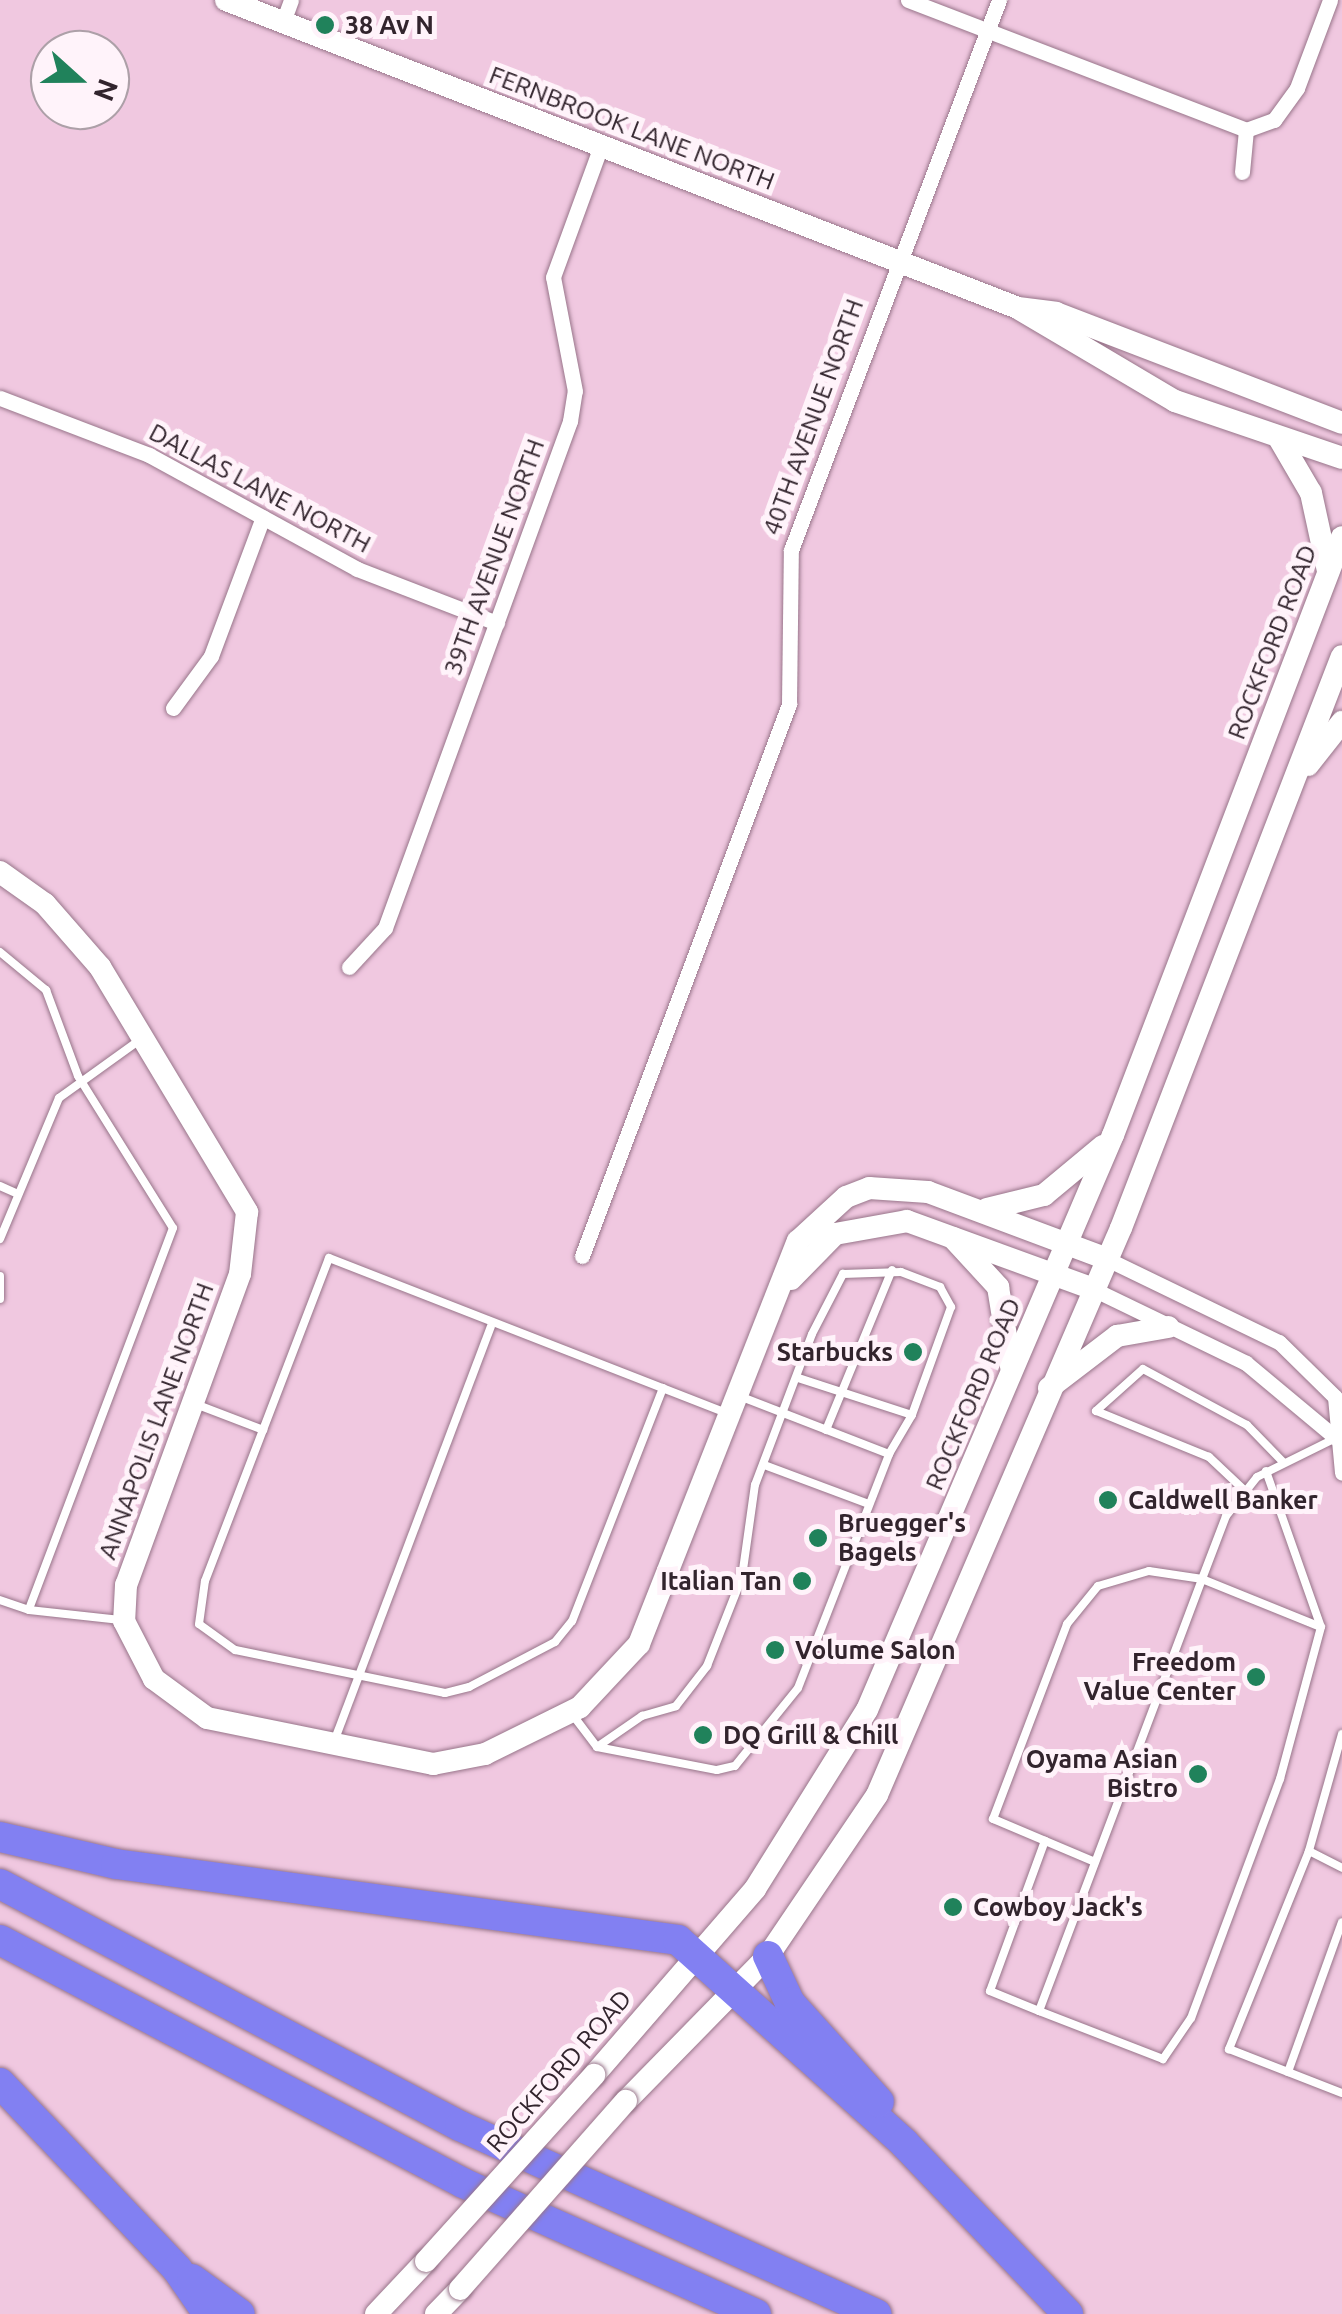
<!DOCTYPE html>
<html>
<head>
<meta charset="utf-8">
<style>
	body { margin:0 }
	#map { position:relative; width:1342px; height:2314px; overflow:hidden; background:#f0c8e0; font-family:Ubuntu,sans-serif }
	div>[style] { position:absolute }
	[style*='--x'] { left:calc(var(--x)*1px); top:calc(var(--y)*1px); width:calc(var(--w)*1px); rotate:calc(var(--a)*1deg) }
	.roads { filter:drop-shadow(0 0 2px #98758a) drop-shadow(0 0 2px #98758a) }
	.lane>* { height:8px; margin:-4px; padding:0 4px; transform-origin:4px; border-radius:4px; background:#fff }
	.street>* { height:15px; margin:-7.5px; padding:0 7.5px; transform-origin:7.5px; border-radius:7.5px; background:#fff }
	.secondary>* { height:22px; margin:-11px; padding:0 11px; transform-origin:11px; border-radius:11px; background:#fff }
	.highway>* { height:30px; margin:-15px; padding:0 15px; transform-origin:15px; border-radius:15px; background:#8280f2 }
	.bridges { filter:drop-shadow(0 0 2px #98758a) drop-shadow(0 0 2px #98758a) }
	.secondary-bridge>* { height:22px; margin:-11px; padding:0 11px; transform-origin:11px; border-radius:11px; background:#fff }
	.dots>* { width:28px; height:28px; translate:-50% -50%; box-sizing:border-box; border:5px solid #fff3fa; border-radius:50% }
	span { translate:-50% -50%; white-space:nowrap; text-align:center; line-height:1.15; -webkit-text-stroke:10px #fff3fa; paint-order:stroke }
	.poi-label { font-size:25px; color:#32242d; font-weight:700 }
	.left { translate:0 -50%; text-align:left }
	.right { translate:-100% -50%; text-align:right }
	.street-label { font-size:25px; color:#32242d }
	.north { position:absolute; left:30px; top:30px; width:100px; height:100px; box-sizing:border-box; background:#fff3fa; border:2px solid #ada0a8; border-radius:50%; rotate:111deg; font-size:28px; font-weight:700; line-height:40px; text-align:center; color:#32242d }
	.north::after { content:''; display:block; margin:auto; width:35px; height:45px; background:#20825b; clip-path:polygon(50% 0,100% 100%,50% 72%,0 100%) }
</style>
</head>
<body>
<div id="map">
	<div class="roads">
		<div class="lane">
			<i style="--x:0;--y:952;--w:60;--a:39.6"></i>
			<i style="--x:46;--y:990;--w:92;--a:69.6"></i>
			<i style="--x:78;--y:1076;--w:179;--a:58"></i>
			<i style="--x:173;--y:1228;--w:408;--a:110.7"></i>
			<i style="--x:29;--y:1610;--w:31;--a:-161"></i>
			<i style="--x:0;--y:1186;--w:20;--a:24"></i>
			<i style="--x:0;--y:1239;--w:153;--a:-67.3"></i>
			<i style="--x:59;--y:1098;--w:101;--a:-35.7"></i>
			<i style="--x:0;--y:1276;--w:23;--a:90"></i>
			<i style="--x:663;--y:1388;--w:250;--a:111.3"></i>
			<i style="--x:572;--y:1621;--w:27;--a:129"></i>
			<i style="--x:555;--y:1642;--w:97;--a:152.4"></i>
			<i style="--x:469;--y:1687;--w:25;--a:166"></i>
			<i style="--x:445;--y:1693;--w:214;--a:-168.4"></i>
			<i style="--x:235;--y:1650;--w:44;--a:-144.2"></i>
			<i style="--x:199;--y:1624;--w:43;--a:-82.1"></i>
			<i style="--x:205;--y:1581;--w:346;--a:-69"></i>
			<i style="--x:329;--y:1258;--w:426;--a:21.3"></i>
			<i style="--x:198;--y:1405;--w:70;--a:21"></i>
			<i style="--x:826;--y:1430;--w:173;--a:-67.6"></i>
			<i style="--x:889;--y:1454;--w:45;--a:-59.5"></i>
			<i style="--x:764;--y:1465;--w:112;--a:20.4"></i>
			<i style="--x:1266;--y:1471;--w:165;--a:70.6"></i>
			<i style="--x:1243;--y:1489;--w:47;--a:-136.7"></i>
			<i style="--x:1209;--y:1457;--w:122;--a:-157.8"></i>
			<i style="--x:1096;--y:1411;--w:63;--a:-41.8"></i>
			<i style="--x:1143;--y:1369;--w:118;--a:28.3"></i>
			<i style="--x:1247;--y:1425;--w:52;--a:45.8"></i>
			<i style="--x:29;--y:1610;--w:92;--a:6.3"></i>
			<i style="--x:572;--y:1714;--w:41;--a:52.9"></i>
			<i style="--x:597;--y:1747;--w:122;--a:10.9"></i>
			<i style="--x:717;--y:1770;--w:18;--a:-13"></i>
			<i style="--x:735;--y:1766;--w:100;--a:-51.1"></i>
			<i style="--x:798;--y:1688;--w:251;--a:-68.7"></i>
			<i style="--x:889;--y:1454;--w:158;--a:-158.8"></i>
			<i style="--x:1342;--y:1734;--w:122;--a:105.8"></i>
			<i style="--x:1309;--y:1851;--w:214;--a:112"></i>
			<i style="--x:1229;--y:2049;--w:121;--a:21.3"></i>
			<i style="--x:335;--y:1739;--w:441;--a:-69.3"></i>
			<i style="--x:597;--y:1747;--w:55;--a:-34.6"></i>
			<i style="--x:642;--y:1716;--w:35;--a:-16"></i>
			<i style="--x:676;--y:1706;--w:51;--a:-52.2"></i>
			<i style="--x:707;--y:1666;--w:96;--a:-68.5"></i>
			<i style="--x:742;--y:1577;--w:93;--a:-82"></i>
			<i style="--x:755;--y:1485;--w:161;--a:-69.3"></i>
			<i style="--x:812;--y:1334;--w:68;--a:-62.7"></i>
			<i style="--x:843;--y:1274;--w:58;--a:-2"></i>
			<i style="--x:901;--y:1272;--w:42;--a:21"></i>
			<i style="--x:940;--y:1287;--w:23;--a:61"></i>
			<i style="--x:951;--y:1307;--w:115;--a:109.9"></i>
			<i style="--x:912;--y:1415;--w:120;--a:-162"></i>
			<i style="--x:1309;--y:1851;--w:37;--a:27"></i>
			<i style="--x:1095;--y:1862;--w:111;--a:-157.1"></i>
			<i style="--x:993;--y:1819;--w:209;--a:-69.2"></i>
			<i style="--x:1067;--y:1624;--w:49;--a:-50.8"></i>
			<i style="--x:1098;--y:1586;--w:53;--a:-16.4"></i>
			<i style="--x:1149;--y:1571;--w:54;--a:8.6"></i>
			<i style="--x:1202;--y:1579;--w:128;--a:22"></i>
			<i style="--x:1321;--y:1627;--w:157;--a:105.1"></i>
			<i style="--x:1280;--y:1779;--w:255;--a:110.4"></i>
			<i style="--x:1191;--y:2018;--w:50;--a:124.3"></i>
			<i style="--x:1163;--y:2059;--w:133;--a:-158.8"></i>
			<i style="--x:1039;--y:2011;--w:351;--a:-69.3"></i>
			<i style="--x:1163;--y:1683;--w:111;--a:-69.4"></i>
			<i style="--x:1202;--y:1579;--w:67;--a:-69.1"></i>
			<i style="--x:1226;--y:1516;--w:50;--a:-51.5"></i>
			<i style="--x:1257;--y:1477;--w:88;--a:-26.3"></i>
			<i style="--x:1039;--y:2011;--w:53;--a:-157.8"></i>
			<i style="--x:990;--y:1991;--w:160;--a:-69.9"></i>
			<i style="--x:1288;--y:2072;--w:159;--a:-70.2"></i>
		</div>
		<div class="street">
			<i style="--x:908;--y:0;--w:362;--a:21"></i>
			<i style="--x:1246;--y:130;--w:30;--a:-20"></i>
			<i style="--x:1274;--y:120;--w:39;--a:-54"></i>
			<i style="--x:1297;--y:88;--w:94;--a:-69.4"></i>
			<i style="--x:283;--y:22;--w:23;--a:-70"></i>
			<i style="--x:1242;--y:172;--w:42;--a:-84.6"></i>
			<i style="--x:0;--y:398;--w:160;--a:20.9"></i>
			<i style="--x:149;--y:455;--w:237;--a:28.7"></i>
			<i style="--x:357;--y:569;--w:150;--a:21.1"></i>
			<i style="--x:173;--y:708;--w:64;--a:-53.8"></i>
			<i style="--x:211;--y:656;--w:148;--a:-69.5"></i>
			<i style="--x:349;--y:967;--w:53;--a:-47.3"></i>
			<i style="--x:385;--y:928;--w:540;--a:-69.95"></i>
			<i style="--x:570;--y:421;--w:30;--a:-81"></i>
			<i style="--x:575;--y:391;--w:116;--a:-100.9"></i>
			<i style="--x:553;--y:277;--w:140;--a:-69.9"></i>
			<i style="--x:582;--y:1256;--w:590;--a:-69.44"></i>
			<i style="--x:789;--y:704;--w:154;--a:-89.3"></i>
			<i style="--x:791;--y:550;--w:588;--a:-69.28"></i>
			<i style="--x:1107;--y:1259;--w:191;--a:25.8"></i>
			<i style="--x:1279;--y:1342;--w:78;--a:44.5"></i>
			<i style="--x:1335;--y:1397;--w:76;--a:84.7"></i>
			<i style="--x:1091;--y:1288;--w:172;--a:25.8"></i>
			<i style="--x:1246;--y:1363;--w:117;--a:39.8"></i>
		</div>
		<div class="secondary">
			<i style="--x:226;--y:0;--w:850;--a:21.25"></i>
			<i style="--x:1018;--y:308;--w:38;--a:7"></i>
			<i style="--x:1056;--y:313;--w:306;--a:21"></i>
			<i style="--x:1021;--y:310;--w:179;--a:30.6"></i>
			<i style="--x:1175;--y:401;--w:176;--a:18.8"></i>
			<i style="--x:1280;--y:440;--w:61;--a:59.7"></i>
			<i style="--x:1311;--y:493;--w:80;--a:77.7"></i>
			<i style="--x:1308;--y:765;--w:55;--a:-51.7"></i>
			<i style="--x:0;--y:872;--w:55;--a:35.4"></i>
			<i style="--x:45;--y:904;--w:84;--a:48.9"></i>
			<i style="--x:100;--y:967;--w:286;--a:59"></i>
			<i style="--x:247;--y:1212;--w:62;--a:96.4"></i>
			<i style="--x:240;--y:1274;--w:331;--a:110.1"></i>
			<i style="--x:126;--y:1585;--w:36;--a:93"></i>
			<i style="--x:124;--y:1621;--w:65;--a:62.7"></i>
			<i style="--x:154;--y:1679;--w:66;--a:36.3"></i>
			<i style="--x:207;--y:1718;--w:231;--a:11.5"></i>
			<i style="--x:433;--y:1764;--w:53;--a:-10.9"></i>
			<i style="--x:485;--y:1754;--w:106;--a:-26.3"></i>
			<i style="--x:580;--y:1707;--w:86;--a:-46.9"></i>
			<i style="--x:639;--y:1644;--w:433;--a:-68.5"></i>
			<i style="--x:798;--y:1241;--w:65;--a:-42.5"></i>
			<i style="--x:846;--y:1197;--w:25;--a:-21"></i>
			<i style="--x:869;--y:1188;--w:59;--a:3.9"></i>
			<i style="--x:928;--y:1192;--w:191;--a:20.5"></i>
			<i style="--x:987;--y:1209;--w:59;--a:-13.8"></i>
			<i style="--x:1044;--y:1195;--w:77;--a:-39.7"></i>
			<i style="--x:953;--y:1238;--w:67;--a:47.4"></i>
			<i style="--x:998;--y:1287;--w:80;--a:80.7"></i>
			<i style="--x:791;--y:1279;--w:63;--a:-45.6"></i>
			<i style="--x:835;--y:1234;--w:73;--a:-10.2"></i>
			<i style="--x:907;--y:1221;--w:196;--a:20"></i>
			<i style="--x:1049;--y:1388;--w:86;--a:-37.4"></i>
			<i style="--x:1117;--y:1336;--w:52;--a:-10"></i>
			<i style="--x:594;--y:2075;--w:246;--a:-49.1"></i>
			<i style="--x:755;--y:1889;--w:211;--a:-58"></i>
			<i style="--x:867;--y:1710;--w:625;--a:-66.84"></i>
			<i style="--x:1113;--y:1135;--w:640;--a:-69.05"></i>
			<i style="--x:626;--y:2101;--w:203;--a:-45.6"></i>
			<i style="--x:768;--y:1956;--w:194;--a:-55.9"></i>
			<i style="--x:877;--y:1795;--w:617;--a:-66.72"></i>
			<i style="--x:1121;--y:1228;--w:613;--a:-68.88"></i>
			<i style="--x:376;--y:2314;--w:73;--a:-46.7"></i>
			<i style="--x:436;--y:2314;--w:35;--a:-46"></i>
		</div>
		<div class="highway">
			<i style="--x:0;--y:1837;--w:119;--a:13.1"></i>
			<i style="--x:116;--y:1864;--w:567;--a:7.7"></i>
			<i style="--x:678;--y:1940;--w:304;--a:41.9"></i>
			<i style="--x:904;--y:2143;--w:237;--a:46.2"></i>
			<i style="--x:0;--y:1884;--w:520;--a:27.75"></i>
			<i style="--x:460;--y:2126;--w:457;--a:24.3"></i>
			<i style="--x:0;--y:1940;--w:523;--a:27.69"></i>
			<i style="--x:463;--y:2183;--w:321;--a:24.1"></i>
			<i style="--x:768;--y:1956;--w:52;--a:64.9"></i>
			<i style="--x:790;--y:2003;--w:133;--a:48"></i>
			<i style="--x:0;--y:2083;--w:257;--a:46.4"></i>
			<i style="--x:177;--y:2269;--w:55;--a:55.4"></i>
			<i style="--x:192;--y:2279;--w:59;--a:36.1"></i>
		</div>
	</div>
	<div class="bridges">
		<div class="secondary-bridge">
			<i style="--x:426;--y:2261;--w:251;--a:-47.9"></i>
			<i style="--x:460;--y:2289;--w:251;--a:-48.6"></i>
		</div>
	</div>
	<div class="dots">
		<i style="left:325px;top:25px;background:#20825b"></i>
		<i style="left:913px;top:1352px;background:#20825b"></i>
		<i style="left:1108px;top:1500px;background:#20825b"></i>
		<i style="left:818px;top:1538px;background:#20825b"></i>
		<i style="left:802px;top:1581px;background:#20825b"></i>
		<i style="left:775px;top:1650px;background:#20825b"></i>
		<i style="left:1256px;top:1677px;background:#20825b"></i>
		<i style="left:703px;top:1735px;background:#20825b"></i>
		<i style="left:1198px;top:1774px;background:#20825b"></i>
		<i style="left:953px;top:1907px;background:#20825b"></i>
	</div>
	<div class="poi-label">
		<span class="left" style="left:345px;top:25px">38 Av N</span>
		<span class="right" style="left:893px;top:1352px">Starbucks</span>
		<span class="left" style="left:1128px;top:1500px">Caldwell Banker</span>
		<span class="left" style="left:838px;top:1538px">Bruegger's<br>Bagels</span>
		<span class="right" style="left:782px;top:1581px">Italian Tan</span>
		<span class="left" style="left:795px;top:1650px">Volume Salon</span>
		<span class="right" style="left:1236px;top:1677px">Freedom<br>Value Center</span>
		<span class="left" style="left:723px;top:1735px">DQ Grill &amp; Chill</span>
		<span class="right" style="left:1178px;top:1774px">Oyama Asian<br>Bistro</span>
		<span class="left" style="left:973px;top:1907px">Cowboy Jack's</span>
	</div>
	<div class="street-label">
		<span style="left:632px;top:128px;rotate:21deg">FERNBROOK LANE NORTH</span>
		<span style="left:813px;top:417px;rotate:-70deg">40TH AVENUE NORTH</span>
		<span style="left:260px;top:488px;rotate:28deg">DALLAS LANE NORTH</span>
		<span style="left:494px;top:557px;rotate:-70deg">39TH AVENUE NORTH</span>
		<span style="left:1272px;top:642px;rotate:-69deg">ROCKFORD ROAD</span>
		<span style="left:973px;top:1394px;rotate:-67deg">ROCKFORD ROAD</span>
		<span style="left:156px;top:1421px;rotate:-70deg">ANNAPOLIS LANE NORTH</span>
		<span style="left:559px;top:2071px;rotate:-49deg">ROCKFORD ROAD</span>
	</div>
	<div class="north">N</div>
</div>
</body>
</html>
